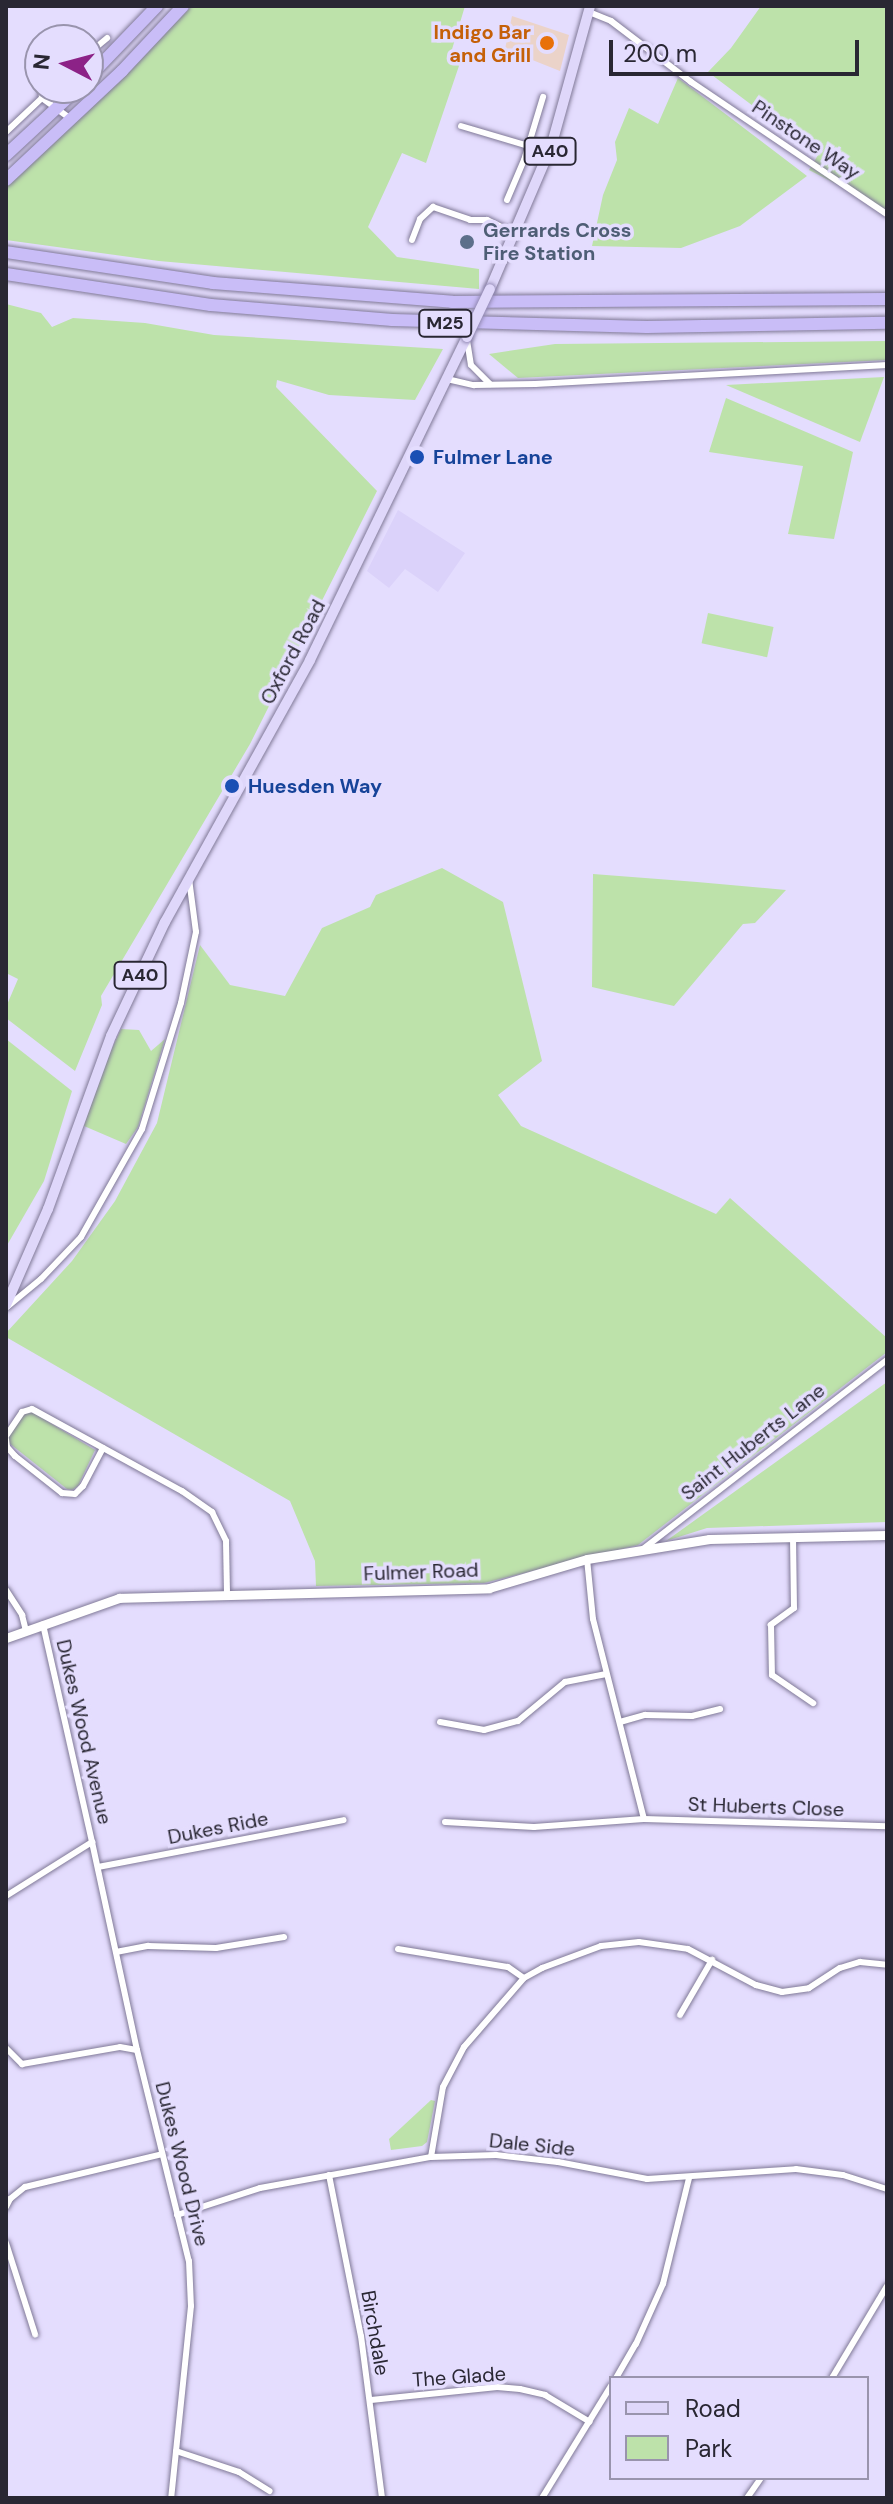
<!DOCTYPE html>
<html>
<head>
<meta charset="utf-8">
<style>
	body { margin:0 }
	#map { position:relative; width:893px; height:2504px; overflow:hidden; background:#e4ddfe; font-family:"DM Sans",sans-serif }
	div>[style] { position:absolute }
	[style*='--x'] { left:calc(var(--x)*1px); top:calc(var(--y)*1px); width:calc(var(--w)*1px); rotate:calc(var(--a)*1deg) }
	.commercial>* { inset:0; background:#ebd3c9 }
	.built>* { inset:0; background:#dbd2fa }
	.green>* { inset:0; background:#bde2aa; transform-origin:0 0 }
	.roads { filter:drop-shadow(0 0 2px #807997) drop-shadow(0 0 2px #807997) }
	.street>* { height:6px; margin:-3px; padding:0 3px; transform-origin:3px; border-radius:3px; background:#fff }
	.secondary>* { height:9px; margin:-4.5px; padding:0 4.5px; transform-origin:4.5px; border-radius:4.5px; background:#fff }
	.primary>* { height:10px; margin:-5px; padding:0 5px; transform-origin:5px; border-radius:5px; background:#dfd7fa }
	.highway>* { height:12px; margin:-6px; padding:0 6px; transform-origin:6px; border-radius:6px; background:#c9bdf7 }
	.bridges { filter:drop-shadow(0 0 2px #9188b2) drop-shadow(0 0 2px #9188b2) }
	.primary-bridge>* { height:10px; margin:-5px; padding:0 5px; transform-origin:5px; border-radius:5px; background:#dfd7fa }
	.dots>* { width:22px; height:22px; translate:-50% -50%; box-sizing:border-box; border:4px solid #e4ddfe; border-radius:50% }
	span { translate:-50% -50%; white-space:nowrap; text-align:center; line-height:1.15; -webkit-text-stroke:7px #e4ddfe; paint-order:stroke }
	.shield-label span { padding:2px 6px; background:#e4ddfe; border:2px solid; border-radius:6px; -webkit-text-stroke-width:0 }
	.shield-label { font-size:18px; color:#292733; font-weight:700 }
	.food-label { font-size:20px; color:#c56008; font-weight:700 }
	.right { translate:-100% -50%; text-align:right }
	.street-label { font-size:20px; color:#292733 }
	.service-label { font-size:20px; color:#4e5e75; font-weight:700 }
	.left { translate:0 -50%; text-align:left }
	.transit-label { font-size:20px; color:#164399; font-weight:700 }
	.frame { position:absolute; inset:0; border:8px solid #292733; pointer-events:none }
	.legend { position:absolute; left:609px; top:2376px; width:260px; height:104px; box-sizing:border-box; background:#e4ddfe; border:2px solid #9994ad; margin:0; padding:10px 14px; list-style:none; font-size:24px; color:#292733 }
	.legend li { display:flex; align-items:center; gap:16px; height:40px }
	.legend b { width:40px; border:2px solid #9994ad }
	.north { position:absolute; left:24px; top:24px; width:80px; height:80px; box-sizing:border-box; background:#e4ddfe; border:2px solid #9994ad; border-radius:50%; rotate:276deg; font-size:22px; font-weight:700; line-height:32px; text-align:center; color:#292733 }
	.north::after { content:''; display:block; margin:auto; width:28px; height:36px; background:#8c2287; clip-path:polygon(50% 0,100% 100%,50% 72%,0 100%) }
	.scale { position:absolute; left:609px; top:40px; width:250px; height:36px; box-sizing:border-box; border:4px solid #292733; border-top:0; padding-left:10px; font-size:24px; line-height:28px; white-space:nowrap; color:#292733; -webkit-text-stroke:6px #e4ddfe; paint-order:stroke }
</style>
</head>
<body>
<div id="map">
	<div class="commercial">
		<i style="clip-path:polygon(512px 16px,569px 35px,560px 71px,505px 49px)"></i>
	</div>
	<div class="built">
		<i style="clip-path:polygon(398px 510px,465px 553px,438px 592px,405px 569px,389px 588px,367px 571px)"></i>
	</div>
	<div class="green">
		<i style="clip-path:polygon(192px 6px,465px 6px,450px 56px,461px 60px,426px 163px,402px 153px,368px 227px,397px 257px,479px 269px,479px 289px,159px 261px,6px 240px,6px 182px,84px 115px)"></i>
		<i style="clip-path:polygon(761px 6px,887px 6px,887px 210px,809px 170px,818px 155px,708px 72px,731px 48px)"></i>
		<i style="clip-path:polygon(678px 78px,807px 176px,740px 226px,681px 248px,592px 246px,603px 195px,617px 160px,615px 142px,629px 108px,658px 124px)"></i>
		<i style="clip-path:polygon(6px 304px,41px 313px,52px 327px,73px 318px,145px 323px,214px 335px,443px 349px,415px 400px,329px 395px,277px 380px,276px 387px,377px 491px,250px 744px,101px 996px,102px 1005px,75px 1071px,6px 1018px,6px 1007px,18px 979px,6px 973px)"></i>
		<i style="clip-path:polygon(887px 341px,887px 360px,518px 378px,489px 354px,555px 344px)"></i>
		<i style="clip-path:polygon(884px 377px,860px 442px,726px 385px)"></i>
		<i style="clip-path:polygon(726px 398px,853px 452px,834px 539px,788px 534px,803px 466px,709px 452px)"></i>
		<i style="left:708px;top:613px;width:67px;height:31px;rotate:12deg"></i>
		<i style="clip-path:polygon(442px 868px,503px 902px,542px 1061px,498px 1095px,521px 1126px,716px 1214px,730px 1198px,887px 1338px,887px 1352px,638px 1545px,484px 1583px,316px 1586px,315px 1561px,290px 1501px,6px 1337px,6px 1333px,72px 1261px,115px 1201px,157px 1123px,200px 945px,230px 985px,285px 996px,322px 928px,370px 907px,376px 895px)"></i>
		<i style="clip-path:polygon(593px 874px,697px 882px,786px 890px,755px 923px,743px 924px,674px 1006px,592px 987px)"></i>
		<i style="clip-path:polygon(121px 1029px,139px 1030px,151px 1051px,165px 1039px,138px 1127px,126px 1144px,84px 1126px,96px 1083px)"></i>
		<i style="clip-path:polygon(6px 1039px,72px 1091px,44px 1181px,6px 1247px)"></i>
		<i style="clip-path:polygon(887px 1382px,887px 1522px,707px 1528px,666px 1541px)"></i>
		<i style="clip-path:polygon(32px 1412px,95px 1450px,78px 1486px,72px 1490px,67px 1489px,9px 1443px,9px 1436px,23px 1413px)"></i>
		<i style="clip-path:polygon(431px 2100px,435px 2101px,427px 2142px,422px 2146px,391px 2150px,389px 2139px)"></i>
	</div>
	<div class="roads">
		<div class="street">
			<i style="--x:589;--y:12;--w:24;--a:22"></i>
			<i style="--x:611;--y:21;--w:101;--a:37.3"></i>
			<i style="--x:691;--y:82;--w:236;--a:34"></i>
			<i style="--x:88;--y:54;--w:25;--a:-40"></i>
			<i style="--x:41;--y:88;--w:10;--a:84"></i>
			<i style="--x:42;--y:98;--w:37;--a:36"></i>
			<i style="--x:461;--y:126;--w:70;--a:16.6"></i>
			<i style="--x:6;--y:132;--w:50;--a:-43.4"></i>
			<i style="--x:507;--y:200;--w:43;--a:-67"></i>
			<i style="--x:524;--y:160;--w:66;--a:-73.2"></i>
			<i style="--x:412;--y:240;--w:22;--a:-69"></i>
			<i style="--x:420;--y:219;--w:18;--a:-43"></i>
			<i style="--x:433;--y:207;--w:39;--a:19"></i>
			<i style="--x:470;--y:220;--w:17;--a:0"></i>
			<i style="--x:487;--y:220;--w:32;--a:26"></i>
			<i style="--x:467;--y:340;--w:25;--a:81"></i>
			<i style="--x:471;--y:365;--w:27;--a:45"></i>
			<i style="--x:447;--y:379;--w:28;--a:13"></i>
			<i style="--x:474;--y:385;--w:61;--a:-0.9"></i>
			<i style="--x:535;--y:384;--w:353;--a:-3.1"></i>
			<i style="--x:7;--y:1307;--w:44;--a:-39.5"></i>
			<i style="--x:41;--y:1279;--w:58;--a:-46.4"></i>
			<i style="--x:81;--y:1237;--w:124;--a:-60.5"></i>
			<i style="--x:142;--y:1129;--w:132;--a:-72.8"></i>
			<i style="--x:181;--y:1003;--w:73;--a:-78.1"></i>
			<i style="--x:196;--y:932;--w:53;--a:-97.5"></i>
			<i style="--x:6;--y:1436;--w:29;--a:-56"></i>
			<i style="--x:22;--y:1412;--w:10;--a:-17"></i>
			<i style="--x:32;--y:1409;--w:171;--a:28.7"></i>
			<i style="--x:182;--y:1491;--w:37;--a:35"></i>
			<i style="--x:212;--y:1512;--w:32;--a:64"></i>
			<i style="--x:226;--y:1541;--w:54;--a:88.9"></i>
			<i style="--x:6;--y:1439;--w:8;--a:83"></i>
			<i style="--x:7;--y:1447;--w:12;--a:48"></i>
			<i style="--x:15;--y:1456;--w:60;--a:38.2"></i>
			<i style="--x:62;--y:1493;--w:13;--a:4"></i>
			<i style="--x:75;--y:1494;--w:11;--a:-45"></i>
			<i style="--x:83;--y:1486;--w:43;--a:-62.2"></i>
			<i style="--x:793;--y:1537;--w:71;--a:89.2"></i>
			<i style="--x:794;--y:1608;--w:29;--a:144"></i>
			<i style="--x:771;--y:1625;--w:50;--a:88.9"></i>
			<i style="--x:772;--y:1675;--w:50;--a:34.3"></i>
			<i style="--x:643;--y:1549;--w:309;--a:-37.8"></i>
			<i style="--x:587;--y:1559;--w:60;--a:84.3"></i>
			<i style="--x:593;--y:1619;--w:206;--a:75.7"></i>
			<i style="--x:6;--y:1590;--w:30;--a:57"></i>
			<i style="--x:22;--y:1615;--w:16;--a:76"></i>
			<i style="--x:440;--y:1722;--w:45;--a:10.3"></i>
			<i style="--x:484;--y:1730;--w:35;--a:-15"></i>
			<i style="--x:518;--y:1721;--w:61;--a:-39.7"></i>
			<i style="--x:565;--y:1682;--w:42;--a:-11"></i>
			<i style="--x:620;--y:1722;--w:26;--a:-16"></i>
			<i style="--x:645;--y:1715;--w:47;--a:1.2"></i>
			<i style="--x:692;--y:1716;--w:29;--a:-14"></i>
			<i style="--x:445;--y:1822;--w:89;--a:3.2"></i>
			<i style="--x:534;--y:1827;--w:110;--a:-4.2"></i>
			<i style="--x:644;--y:1819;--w:243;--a:1.7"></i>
			<i style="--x:92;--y:1842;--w:213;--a:77.8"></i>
			<i style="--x:137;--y:2050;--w:217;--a:76.2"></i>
			<i style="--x:189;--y:2261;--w:45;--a:87.5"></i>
			<i style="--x:191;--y:2306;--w:193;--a:95.9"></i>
			<i style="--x:98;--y:1867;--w:250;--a:-10.8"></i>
			<i style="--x:6;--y:1896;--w:102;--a:-32.1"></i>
			<i style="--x:92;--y:1842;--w:223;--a:-102.7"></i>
			<i style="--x:398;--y:1949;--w:111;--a:9.3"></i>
			<i style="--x:508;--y:1967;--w:19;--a:35"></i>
			<i style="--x:116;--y:1952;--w:33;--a:-11"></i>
			<i style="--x:148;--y:1946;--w:68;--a:1.7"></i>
			<i style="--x:216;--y:1948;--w:69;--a:-9.2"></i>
			<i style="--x:680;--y:2015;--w:64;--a:-59.8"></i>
			<i style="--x:6;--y:2048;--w:23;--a:45"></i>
			<i style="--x:22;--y:2064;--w:99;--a:-9.8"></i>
			<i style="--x:120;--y:2047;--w:17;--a:10"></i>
			<i style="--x:431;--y:2157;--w:71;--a:-80.3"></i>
			<i style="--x:443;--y:2087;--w:45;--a:-62.3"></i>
			<i style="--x:464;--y:2047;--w:91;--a:-49"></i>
			<i style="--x:524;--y:1978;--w:21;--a:-29"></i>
			<i style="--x:542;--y:1968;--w:63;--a:-20.4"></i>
			<i style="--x:601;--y:1946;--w:38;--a:-6"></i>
			<i style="--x:639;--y:1942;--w:49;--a:8.1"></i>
			<i style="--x:688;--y:1949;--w:77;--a:27.9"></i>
			<i style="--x:756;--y:1985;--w:27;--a:15"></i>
			<i style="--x:782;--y:1992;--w:27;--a:-8"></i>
			<i style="--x:809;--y:1988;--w:37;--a:-33"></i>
			<i style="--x:840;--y:1968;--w:21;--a:-17"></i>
			<i style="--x:860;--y:1962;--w:27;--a:6"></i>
			<i style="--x:329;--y:2175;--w:164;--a:78.8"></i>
			<i style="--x:361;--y:2336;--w:163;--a:82.6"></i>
			<i style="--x:6;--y:2207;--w:9;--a:-63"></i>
			<i style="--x:10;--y:2199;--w:19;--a:-39"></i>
			<i style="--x:25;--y:2187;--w:141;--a:-13.5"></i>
			<i style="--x:177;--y:2215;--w:87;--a:-18"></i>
			<i style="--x:260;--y:2188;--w:174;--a:-10.3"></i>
			<i style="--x:431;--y:2157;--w:65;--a:-1.8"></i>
			<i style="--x:496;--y:2155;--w:62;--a:6.4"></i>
			<i style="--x:558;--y:2162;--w:91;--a:10.8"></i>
			<i style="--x:647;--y:2179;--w:149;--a:-3.8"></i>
			<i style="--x:796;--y:2169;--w:47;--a:7.3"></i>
			<i style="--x:843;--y:2175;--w:46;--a:17.7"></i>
			<i style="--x:6;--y:2243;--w:96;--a:72.3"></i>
			<i style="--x:616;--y:2378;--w:39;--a:-60"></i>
			<i style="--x:636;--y:2344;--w:66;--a:-65.8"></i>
			<i style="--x:663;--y:2284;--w:109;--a:-76.2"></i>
			<i style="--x:832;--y:2378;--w:107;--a:-59.1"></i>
			<i style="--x:371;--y:2400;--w:127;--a:-5.9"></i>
			<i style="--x:497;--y:2387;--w:23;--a:5"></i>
			<i style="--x:520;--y:2389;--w:26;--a:13"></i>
			<i style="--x:545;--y:2395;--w:52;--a:31"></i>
			<i style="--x:176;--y:2451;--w:66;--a:18.4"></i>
			<i style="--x:239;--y:2472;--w:36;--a:32"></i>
			<i style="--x:542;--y:2498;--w:132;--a:-58.4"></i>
			<i style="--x:747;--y:2498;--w:24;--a:-55"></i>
		</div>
		<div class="secondary">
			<i style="--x:6;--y:1638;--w:120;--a:-19.5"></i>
			<i style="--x:119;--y:1598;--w:370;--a:-1.5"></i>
			<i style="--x:489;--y:1588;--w:102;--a:-16.5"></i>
			<i style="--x:587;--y:1559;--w:124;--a:-9.3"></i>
			<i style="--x:709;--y:1539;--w:178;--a:-1.3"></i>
		</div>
		<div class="primary">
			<i style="--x:490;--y:289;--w:155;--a:-66.8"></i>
			<i style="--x:551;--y:147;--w:146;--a:-74.5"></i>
			<i style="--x:6;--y:1305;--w:105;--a:-66.4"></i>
			<i style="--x:48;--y:1209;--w:184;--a:-70"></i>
			<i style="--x:111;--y:1036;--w:126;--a:-64.7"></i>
			<i style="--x:165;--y:922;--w:299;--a:-61"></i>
			<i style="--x:310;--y:660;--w:359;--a:-64.1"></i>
		</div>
		<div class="highway">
			<i style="--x:88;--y:78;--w:100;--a:-46.2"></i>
			<i style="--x:6;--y:155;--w:98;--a:-42.9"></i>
			<i style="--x:6;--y:180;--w:159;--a:-43.2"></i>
			<i style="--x:122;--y:71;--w:89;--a:-46.8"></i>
			<i style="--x:6;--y:252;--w:209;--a:8.5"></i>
			<i style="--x:213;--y:283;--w:240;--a:4.5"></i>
			<i style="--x:452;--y:302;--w:435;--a:-0.4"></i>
			<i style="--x:6;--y:274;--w:207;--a:8.6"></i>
			<i style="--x:211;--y:305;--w:182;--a:4.7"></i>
			<i style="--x:392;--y:320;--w:255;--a:1.6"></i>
			<i style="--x:647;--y:327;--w:240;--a:-1"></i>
		</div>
	</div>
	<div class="bridges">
		<div class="primary-bridge">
			<i style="--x:467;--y:337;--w:53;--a:-64.4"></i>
		</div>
	</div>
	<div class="dots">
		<i style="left:547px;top:43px;background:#e8710a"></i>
		<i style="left:467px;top:242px;background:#5c6f8a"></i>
		<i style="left:417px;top:457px;background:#1a4fb4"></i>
		<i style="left:232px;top:786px;background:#1a4fb4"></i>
	</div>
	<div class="shield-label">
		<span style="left:550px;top:151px">A40</span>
		<span style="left:445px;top:323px">M25</span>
		<span style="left:140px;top:975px">A40</span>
	</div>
	<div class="food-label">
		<span class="right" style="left:531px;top:44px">Indigo Bar<br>and Grill</span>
	</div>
	<div class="street-label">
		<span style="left:806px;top:140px;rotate:34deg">Pinstone Way</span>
		<span style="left:293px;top:652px;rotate:-62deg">Oxford Road</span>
		<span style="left:753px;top:1442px;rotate:-38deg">Saint Huberts Lane</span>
		<span style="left:421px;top:1572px;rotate:-2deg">Fulmer Road</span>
		<span style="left:84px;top:1732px;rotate:77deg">Dukes Wood Avenue</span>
		<span style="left:766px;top:1807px;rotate:2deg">St Huberts Close</span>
		<span style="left:218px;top:1828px;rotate:-11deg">Dukes Ride</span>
		<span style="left:532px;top:2145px;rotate:6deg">Dale Side</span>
		<span style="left:182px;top:2164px;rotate:76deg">Dukes Wood Drive</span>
		<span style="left:375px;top:2333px;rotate:80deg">Birchdale</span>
		<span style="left:459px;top:2377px;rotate:-4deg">The Glade</span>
	</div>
	<div class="service-label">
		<span class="left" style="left:483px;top:242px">Gerrards Cross<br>Fire Station</span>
	</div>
	<div class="transit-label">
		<span class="left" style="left:433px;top:457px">Fulmer Lane</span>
		<span class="left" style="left:248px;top:786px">Huesden Way</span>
	</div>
	<div class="frame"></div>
	<ul class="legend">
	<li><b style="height:10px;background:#dfd7fa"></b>Road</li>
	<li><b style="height:22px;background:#bde2aa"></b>Park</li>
	</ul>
	<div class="north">N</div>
	<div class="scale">200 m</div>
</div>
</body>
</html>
